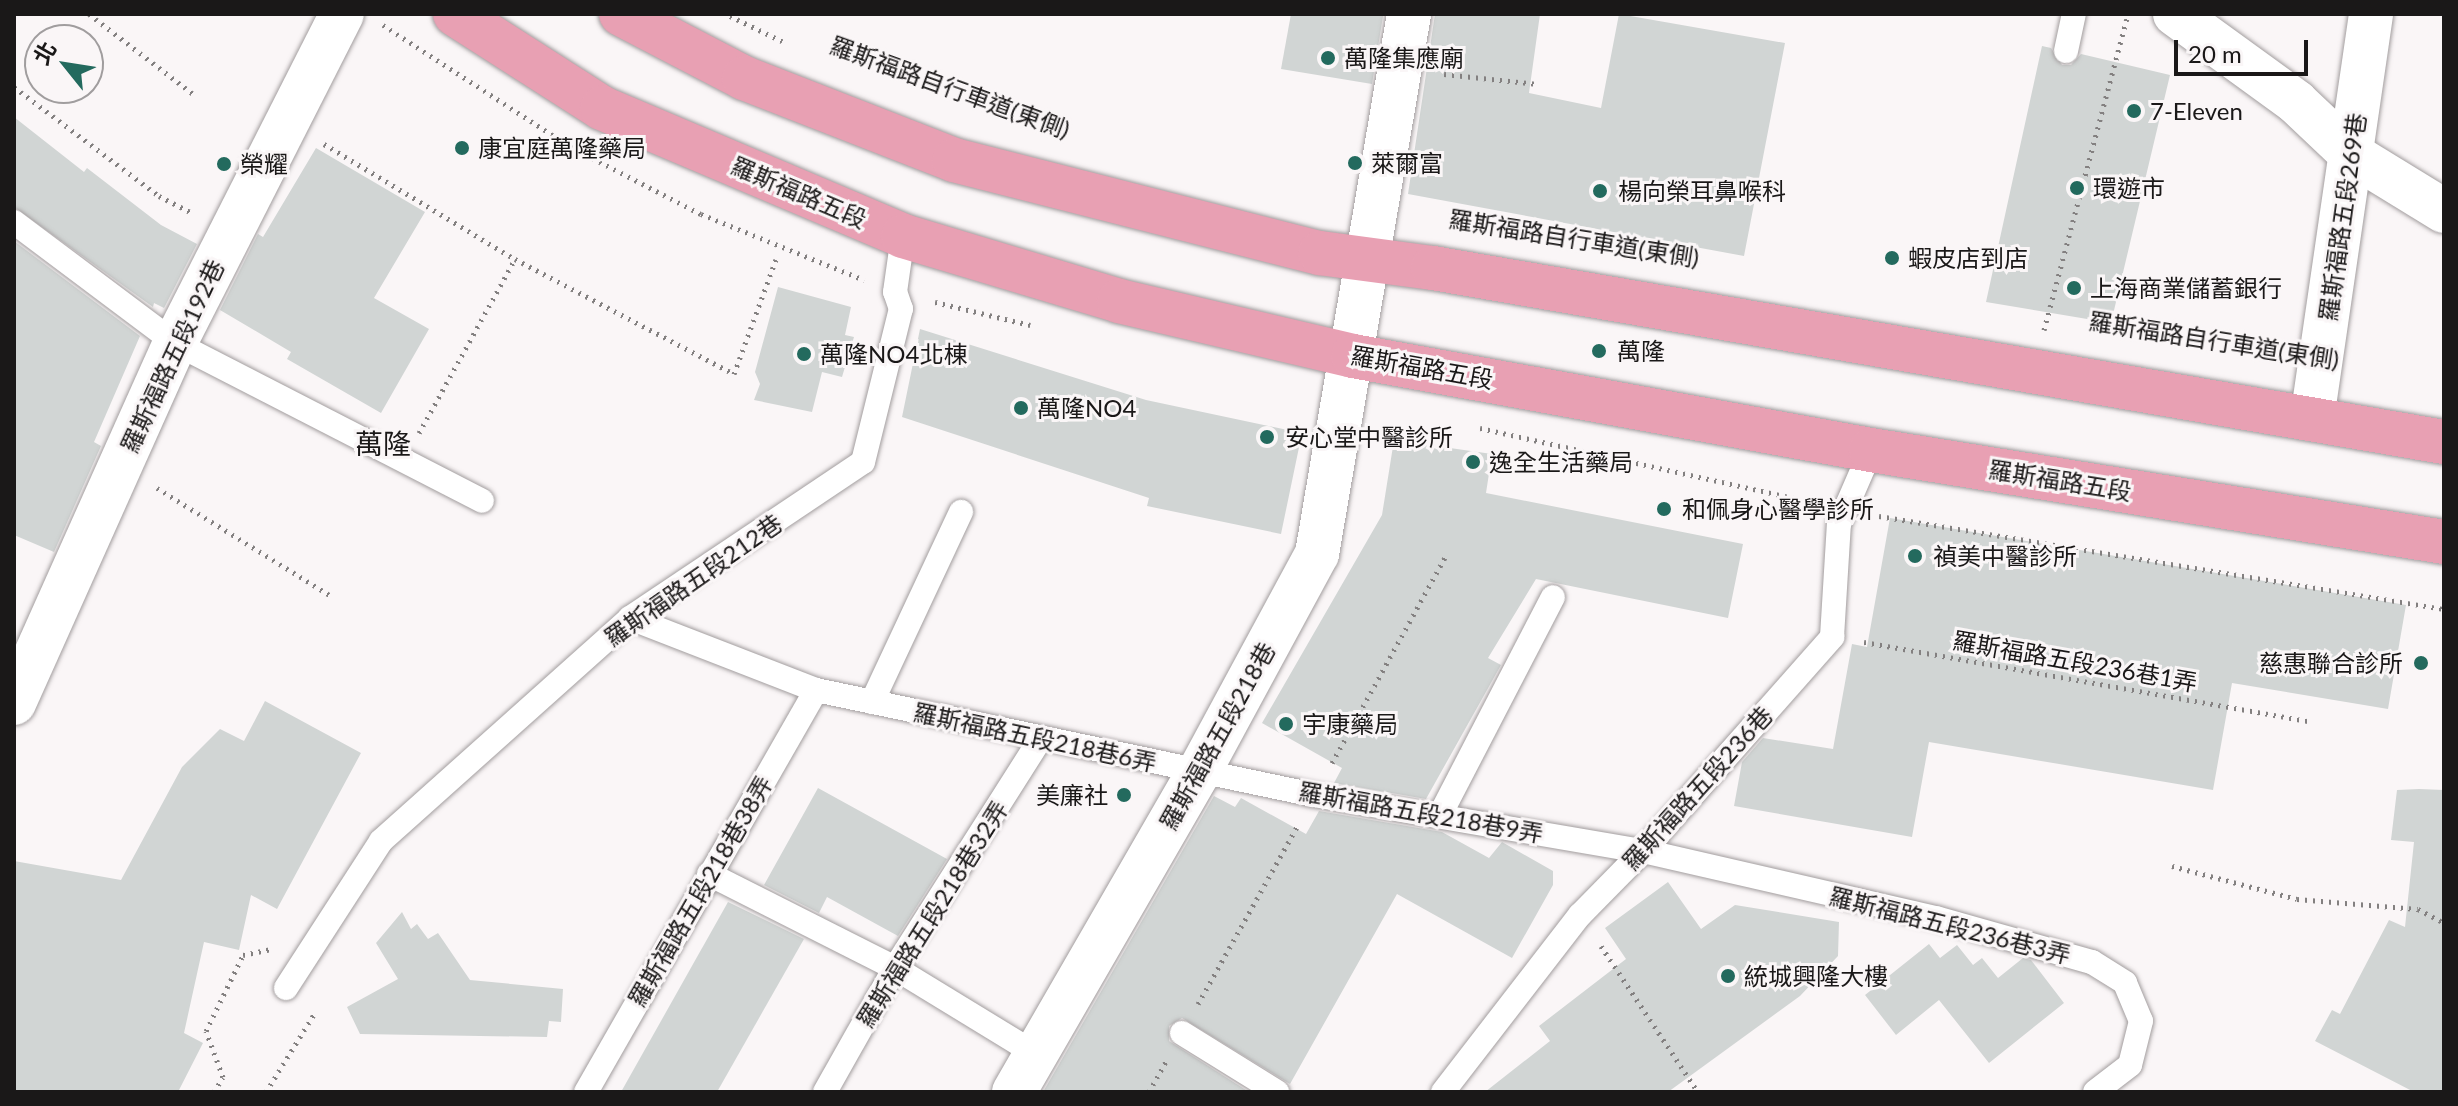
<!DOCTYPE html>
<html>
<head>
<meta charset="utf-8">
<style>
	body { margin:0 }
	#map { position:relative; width:2458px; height:1106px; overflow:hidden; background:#faf6f7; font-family:Lato,"Noto Sans TC",sans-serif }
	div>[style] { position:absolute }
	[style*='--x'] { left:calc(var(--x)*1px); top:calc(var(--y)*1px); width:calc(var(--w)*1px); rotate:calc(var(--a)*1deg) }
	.building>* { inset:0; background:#d1d5d4 }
	.path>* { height:5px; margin-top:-2.5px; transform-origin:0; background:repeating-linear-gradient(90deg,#838080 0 2px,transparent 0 8px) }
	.roads { filter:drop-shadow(0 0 2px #a29d9e) drop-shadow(0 0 2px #a29d9e) }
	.lane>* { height:24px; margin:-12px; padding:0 12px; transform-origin:12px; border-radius:12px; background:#fff }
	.street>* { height:44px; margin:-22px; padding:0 22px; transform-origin:22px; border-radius:22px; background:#fff }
	.primary>* { height:44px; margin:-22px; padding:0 22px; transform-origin:22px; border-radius:22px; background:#e8a0b3 }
	.dots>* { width:22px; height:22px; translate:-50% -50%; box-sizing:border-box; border:4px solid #faf6f7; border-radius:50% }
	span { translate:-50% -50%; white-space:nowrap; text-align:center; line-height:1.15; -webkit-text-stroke:6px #faf6f7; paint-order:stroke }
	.poi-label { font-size:24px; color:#1a1818 }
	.left { translate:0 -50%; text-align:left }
	.right { translate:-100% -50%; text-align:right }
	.street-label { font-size:24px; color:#1a1818 }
	.quarter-label { font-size:28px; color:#1a1818 }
	.frame { position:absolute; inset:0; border:16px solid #1a1818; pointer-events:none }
	.north { position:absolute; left:24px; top:24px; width:80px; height:80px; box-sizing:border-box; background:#faf6f7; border:2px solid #a09d9e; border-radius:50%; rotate:300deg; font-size:22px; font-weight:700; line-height:32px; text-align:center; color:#1a1818 }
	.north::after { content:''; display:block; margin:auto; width:28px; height:36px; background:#236a5e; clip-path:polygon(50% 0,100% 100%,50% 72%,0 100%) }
	.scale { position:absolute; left:2174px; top:40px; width:134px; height:36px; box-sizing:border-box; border:4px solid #1a1818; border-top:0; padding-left:10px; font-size:24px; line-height:28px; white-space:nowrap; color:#1a1818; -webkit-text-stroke:6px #faf6f7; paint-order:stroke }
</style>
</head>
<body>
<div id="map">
	<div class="building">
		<i style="clip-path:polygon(1291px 14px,1383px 16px,1372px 84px,1281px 69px)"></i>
		<i style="clip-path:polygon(1435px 14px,1540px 14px,1529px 93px,1601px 108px,1619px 14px,1785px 43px,1744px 256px,1408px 194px)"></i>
		<i style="clip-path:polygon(2042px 46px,2051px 48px,2062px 65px,2071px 65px,2081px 54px,2170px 75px,2111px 323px,1986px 302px)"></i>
		<i style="clip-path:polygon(14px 117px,84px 172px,87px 168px,161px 225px,197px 244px,164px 308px,154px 303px,153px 307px,14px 207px)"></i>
		<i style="clip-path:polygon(316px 148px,425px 212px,374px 298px,429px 329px,381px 413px,287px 359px,291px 352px,220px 310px,258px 234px,263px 237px)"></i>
		<i style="clip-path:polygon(14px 241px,140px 336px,94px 442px,101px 446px,54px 552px,14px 535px)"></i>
		<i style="clip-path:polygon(778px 287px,851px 307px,845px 335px,854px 337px,842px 377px,822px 372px,812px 412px,754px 400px,760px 384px,755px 372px)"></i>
		<i style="clip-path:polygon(920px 329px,1146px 400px,1302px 433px,1281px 534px,1147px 506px,1149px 498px,902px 417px)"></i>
		<i style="clip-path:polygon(1394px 440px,1492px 454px,1486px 493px,1743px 544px,1728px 618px,1536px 579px,1488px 658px,1501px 665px,1426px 799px,1334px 783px,1342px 768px,1262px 723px,1382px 515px)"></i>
		<i style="clip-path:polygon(1890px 518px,2406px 605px,2388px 709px,2232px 683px,2213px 790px,1929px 742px,1912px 837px,1734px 806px,1742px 762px,1763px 738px,1833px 749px,1852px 644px,1867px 647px)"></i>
		<i style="clip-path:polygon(265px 701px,361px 753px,277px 909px,251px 895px,239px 950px,204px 942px,184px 1033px,203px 1043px,178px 1092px,14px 1092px,14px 861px,121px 880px,182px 767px,220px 729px,244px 741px)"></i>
		<i style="clip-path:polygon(818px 788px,947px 859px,898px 936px,827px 897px,819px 913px,764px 885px)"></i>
		<i style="clip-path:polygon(2419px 789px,2444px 790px,2444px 1092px,2414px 1092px,2315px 1041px,2332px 1010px,2340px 1014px,2389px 920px,2405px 927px,2414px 842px,2391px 840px,2397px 790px)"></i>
		<i style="clip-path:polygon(1214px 796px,1235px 807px,1241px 798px,1306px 834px,1319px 811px,1442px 832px,1489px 858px,1502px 842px,1553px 871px,1553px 885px,1512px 958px,1397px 894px,1290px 1084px,1182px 1018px,1169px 1026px,1169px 1041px,1249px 1092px,1043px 1092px)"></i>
		<i style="clip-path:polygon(1668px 882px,1701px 929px,1735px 905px,1839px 922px,1838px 956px,1800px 996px,1668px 1092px,1485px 1092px,1550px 1041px,1539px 1026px,1626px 959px,1605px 928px)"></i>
		<i style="clip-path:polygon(728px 902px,804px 939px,717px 1092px,621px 1092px)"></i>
		<i style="clip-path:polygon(402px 912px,411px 929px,417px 924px,428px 939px,438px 933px,470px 980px,563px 989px,561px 1022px,549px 1021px,547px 1037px,360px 1034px,347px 1007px,398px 979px,376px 943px)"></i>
		<i style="clip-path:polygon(1929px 944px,1940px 958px,1957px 945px,1973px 965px,1982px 958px,1998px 978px,2023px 958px,2031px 960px,2064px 1003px,1989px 1063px,1939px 1000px,1896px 1035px,1865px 995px)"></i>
	</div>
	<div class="path">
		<i style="--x:89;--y:14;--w:135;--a:37.5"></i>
		<i style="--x:730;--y:16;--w:58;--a:25.7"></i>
		<i style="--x:383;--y:25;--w:224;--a:33"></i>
		<i style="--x:571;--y:147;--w:146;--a:27.3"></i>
		<i style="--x:701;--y:214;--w:176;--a:22"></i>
		<i style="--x:1444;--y:74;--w:94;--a:6.1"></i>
		<i style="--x:14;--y:87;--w:181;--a:36.9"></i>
		<i style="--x:159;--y:196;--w:39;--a:27"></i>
		<i style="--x:324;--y:144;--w:223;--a:31.1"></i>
		<i style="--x:935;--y:302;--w:98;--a:13.6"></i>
		<i style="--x:2044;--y:330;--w:326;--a:-75.1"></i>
		<i style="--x:1480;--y:428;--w:338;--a:12.6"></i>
		<i style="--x:419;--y:433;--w:199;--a:-61.1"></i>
		<i style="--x:515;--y:259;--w:247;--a:27.7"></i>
		<i style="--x:734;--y:374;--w:122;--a:-69.9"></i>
		<i style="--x:157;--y:488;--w:207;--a:31.8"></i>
		<i style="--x:1879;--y:516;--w:573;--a:9.35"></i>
		<i style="--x:1864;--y:642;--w:454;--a:10.1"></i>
		<i style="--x:1332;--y:763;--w:239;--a:-61.2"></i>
		<i style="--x:2172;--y:866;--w:129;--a:14.8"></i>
		<i style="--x:2297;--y:899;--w:121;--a:4.7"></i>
		<i style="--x:2418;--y:909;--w:30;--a:28"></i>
		<i style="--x:1601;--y:946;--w:175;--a:56.4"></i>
		<i style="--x:1198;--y:1004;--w:203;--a:-60.8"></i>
		<i style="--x:214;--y:1092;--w:17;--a:-59"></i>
		<i style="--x:223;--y:1077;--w:49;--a:-110.3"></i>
		<i style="--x:206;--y:1031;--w:85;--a:-64"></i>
		<i style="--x:243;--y:955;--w:29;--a:-12"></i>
		<i style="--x:266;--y:1092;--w:95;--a:-58.3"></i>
		<i style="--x:1149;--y:1092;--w:35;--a:-61"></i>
	</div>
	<div class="roads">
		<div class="lane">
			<i style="--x:2066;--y:51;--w:38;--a:-78"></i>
			<i style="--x:14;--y:222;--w:201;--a:36.9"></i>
			<i style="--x:175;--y:343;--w:345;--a:27.2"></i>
			<i style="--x:630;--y:618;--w:199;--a:21.2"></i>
			<i style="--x:816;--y:690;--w:509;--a:11.91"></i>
			<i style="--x:1314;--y:795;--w:334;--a:9.7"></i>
			<i style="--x:1643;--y:851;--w:301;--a:12.9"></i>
			<i style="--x:1936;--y:918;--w:162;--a:15.8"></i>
			<i style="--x:2092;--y:962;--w:39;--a:32"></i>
			<i style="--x:2125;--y:983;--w:41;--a:67.2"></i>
			<i style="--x:2141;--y:1021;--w:45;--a:104"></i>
			<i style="--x:2130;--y:1065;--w:44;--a:142.4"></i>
			<i style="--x:872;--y:702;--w:210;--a:-64.9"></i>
			<i style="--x:1441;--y:813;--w:243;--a:-62.6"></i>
			<i style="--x:709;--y:874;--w:208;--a:26.8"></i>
			<i style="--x:895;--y:968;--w:165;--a:31.4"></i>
			<i style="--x:286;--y:988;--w:175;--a:-57.1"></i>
			<i style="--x:381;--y:841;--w:334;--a:-41.8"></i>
			<i style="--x:630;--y:618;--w:280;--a:-33.8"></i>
			<i style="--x:863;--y:462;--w:158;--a:-76.1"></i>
			<i style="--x:901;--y:309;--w:18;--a:-109"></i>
			<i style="--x:895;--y:292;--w:57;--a:-81.9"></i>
			<i style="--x:1182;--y:1033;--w:112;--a:31.8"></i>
			<i style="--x:586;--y:1092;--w:463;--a:-60.2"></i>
			<i style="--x:825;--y:1092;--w:142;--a:-60.6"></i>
			<i style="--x:895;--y:968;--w:272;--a:-57.6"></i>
			<i style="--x:1443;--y:1092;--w:224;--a:-52.3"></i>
			<i style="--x:1580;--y:915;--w:90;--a:-45.5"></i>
			<i style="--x:1643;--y:851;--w:286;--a:-48.5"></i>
			<i style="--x:1832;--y:637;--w:113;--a:-86.5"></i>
			<i style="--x:1839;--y:524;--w:81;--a:-66.6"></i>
		</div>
		<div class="street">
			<i style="--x:2175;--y:14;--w:150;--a:36"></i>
			<i style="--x:2296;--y:102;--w:76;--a:43.4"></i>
			<i style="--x:2351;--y:154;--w:109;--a:31.5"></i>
			<i style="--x:2312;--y:419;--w:409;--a:-81.7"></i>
			<i style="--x:14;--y:703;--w:394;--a:-65.9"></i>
			<i style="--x:175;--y:343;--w:369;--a:-63.1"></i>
			<i style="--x:1014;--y:1092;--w:370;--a:-60"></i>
			<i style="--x:1199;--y:772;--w:248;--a:-61.6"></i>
			<i style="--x:1317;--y:554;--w:548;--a:-80.33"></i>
		</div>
		<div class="primary">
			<i style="--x:455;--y:14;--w:174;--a:32.6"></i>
			<i style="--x:602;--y:108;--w:327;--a:23"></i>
			<i style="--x:903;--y:236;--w:226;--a:16.7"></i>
			<i style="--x:1119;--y:301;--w:240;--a:13.2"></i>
			<i style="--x:1353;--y:356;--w:526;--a:10.29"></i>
			<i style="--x:1871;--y:450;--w:580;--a:9.12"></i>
			<i style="--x:621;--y:14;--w:139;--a:27.5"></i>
			<i style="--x:744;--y:78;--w:225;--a:21.3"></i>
			<i style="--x:954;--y:160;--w:378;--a:14.3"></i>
			<i style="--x:1320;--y:253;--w:114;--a:7.6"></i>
			<i style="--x:1433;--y:268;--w:1026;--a:9.77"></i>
		</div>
	</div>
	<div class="dots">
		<i style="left:1328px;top:58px;background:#236a5e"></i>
		<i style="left:2134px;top:111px;background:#236a5e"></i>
		<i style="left:462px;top:148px;background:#236a5e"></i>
		<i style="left:1355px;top:163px;background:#236a5e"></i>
		<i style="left:224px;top:164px;background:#236a5e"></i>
		<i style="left:2077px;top:188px;background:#236a5e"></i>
		<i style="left:1600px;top:191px;background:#236a5e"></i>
		<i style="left:1892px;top:258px;background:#236a5e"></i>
		<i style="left:2074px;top:288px;background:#236a5e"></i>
		<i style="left:1599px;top:351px;background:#236a5e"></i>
		<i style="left:804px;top:354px;background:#236a5e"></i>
		<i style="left:1021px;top:408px;background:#236a5e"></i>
		<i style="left:1267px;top:437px;background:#236a5e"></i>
		<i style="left:1473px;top:462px;background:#236a5e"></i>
		<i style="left:1664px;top:509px;background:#236a5e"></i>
		<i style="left:1915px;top:556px;background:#236a5e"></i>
		<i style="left:2421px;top:663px;background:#236a5e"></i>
		<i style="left:1286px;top:724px;background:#236a5e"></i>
		<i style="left:1124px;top:795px;background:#236a5e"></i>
		<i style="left:1728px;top:976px;background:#236a5e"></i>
	</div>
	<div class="poi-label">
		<span class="left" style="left:1344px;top:58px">萬隆集應廟</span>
		<span class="left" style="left:2150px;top:111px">7-Eleven</span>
		<span class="left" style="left:478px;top:148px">康宜庭萬隆藥局</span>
		<span class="left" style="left:1371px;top:163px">萊爾富</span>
		<span class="left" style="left:240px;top:164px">榮耀</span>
		<span class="left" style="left:2093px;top:188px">環遊市</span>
		<span class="left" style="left:1618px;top:191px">楊向榮耳鼻喉科</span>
		<span class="left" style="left:1908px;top:258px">蝦皮店到店</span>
		<span class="left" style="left:2090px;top:288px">上海商業儲蓄銀行</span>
		<span class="left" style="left:1617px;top:351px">萬隆</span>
		<span class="left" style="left:820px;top:354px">萬隆NO4北棟</span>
		<span class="left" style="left:1037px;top:408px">萬隆NO4</span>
		<span class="left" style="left:1285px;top:437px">安心堂中醫診所</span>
		<span class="left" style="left:1489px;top:462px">逸全生活藥局</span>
		<span class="left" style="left:1682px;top:509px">和佩身心醫學診所</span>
		<span class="left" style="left:1933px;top:556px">禎美中醫診所</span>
		<span class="right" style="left:2403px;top:663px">慈惠聯合診所</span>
		<span class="left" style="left:1302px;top:724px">宇康藥局</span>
		<span class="right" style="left:1108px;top:795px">美廉社</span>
		<span class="left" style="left:1744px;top:976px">統城興隆大樓</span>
	</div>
	<div class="street-label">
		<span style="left:950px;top:87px;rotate:20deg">羅斯福路自行車道(東側)</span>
		<span style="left:799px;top:192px;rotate:23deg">羅斯福路五段</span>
		<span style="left:2342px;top:217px;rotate:-82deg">羅斯福路五段269巷</span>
		<span style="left:1574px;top:238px;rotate:9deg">羅斯福路自行車道(東側)</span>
		<span style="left:2214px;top:340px;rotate:9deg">羅斯福路自行車道(東側)</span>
		<span style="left:172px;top:356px;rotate:-65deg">羅斯福路五段192巷</span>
		<span style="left:1422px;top:367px;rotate:10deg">羅斯福路五段</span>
		<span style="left:2060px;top:480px;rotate:9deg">羅斯福路五段</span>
		<span style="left:693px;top:580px;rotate:-35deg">羅斯福路五段212巷</span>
		<span style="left:2075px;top:661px;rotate:10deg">羅斯福路五段236巷1弄</span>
		<span style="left:1217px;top:736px;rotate:-61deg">羅斯福路五段218巷</span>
		<span style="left:1035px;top:737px;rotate:12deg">羅斯福路五段218巷6弄</span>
		<span style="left:1697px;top:788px;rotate:-48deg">羅斯福路五段236巷</span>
		<span style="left:1421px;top:812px;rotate:10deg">羅斯福路五段218巷9弄</span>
		<span style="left:700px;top:891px;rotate:-60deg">羅斯福路五段218巷38弄</span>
		<span style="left:932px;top:914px;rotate:-58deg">羅斯福路五段218巷32弄</span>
		<span style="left:1950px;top:925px;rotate:14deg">羅斯福路五段236巷3弄</span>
	</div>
	<div class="quarter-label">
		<span style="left:383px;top:443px">萬隆</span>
	</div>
	<div class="frame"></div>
	<div class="north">北</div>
	<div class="scale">20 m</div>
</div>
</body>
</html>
